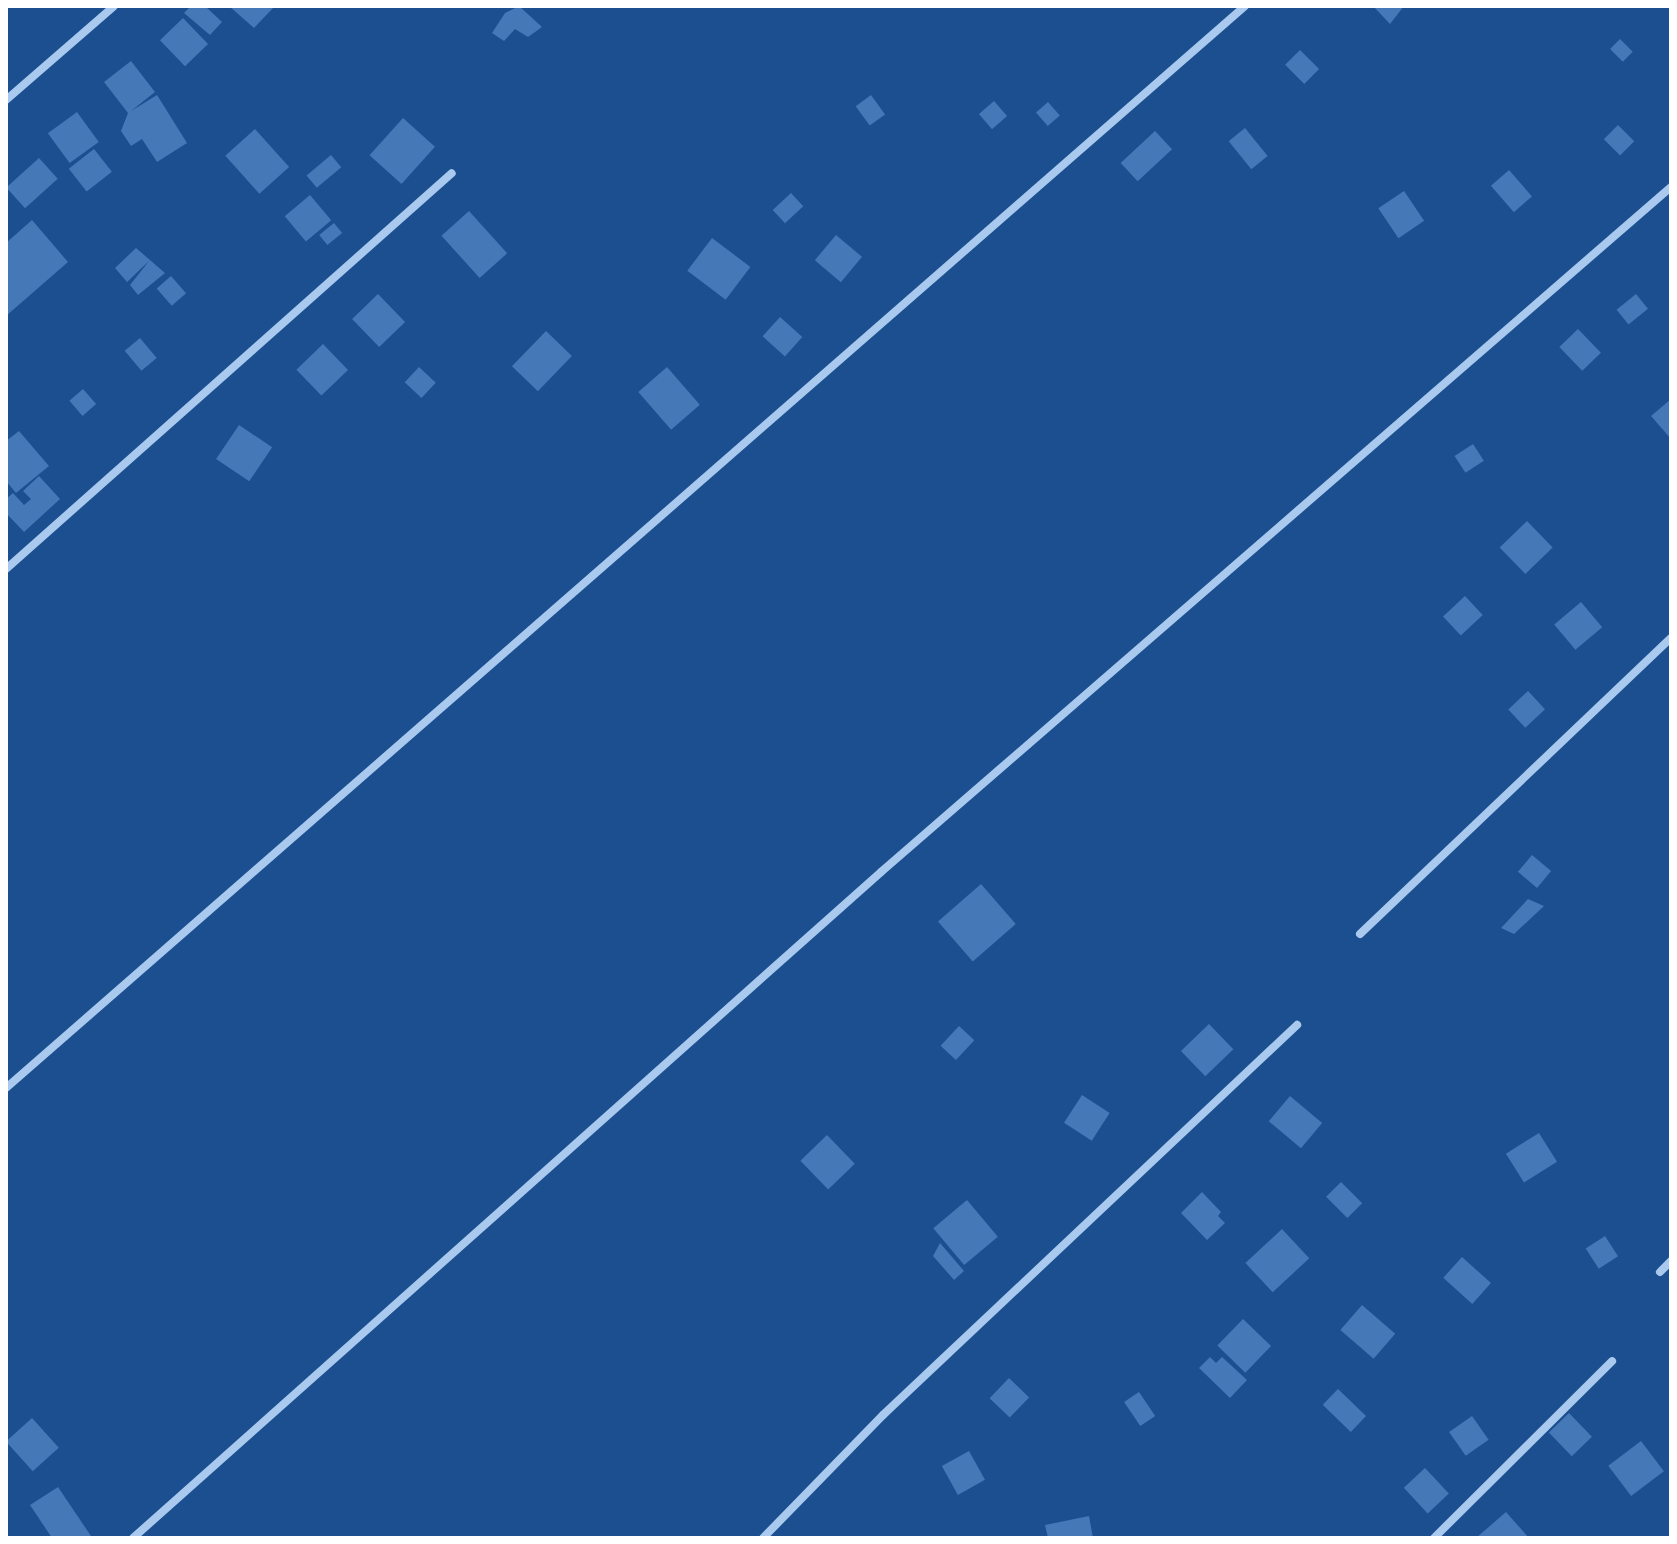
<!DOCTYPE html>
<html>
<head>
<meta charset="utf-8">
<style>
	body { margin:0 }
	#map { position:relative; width:1677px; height:1544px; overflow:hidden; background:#1b4f8f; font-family:"DM Sans",sans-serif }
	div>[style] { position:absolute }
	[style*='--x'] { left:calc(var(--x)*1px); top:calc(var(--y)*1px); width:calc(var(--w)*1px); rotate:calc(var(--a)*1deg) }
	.building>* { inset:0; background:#4478b7; transform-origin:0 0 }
	.street>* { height:8px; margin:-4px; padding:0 4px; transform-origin:4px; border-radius:4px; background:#a9c9ee }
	span { translate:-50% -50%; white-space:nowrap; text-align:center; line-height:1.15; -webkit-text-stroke:6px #1b4f8f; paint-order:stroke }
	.frame { position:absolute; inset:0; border:8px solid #fff; pointer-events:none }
</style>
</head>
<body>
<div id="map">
	<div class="building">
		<i style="clip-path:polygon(191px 6px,205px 6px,222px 22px,210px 35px,184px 13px)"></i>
		<i style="clip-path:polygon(229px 6px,275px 6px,254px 28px)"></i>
		<i style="clip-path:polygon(519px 6px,542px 27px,528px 37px,515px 29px,504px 41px,492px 33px,505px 13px)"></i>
		<i style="clip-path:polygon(1373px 6px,1404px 6px,1390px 24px)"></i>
		<i style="left:183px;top:18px;width:36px;height:32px;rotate:46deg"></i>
		<i style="left:1620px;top:39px;width:18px;height:14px;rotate:45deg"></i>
		<i style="left:1300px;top:50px;width:27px;height:21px;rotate:45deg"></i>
		<i style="clip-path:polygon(131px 61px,155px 92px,131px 111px,157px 95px,187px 143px,157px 162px,142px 139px,131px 146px,121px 131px,128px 113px,104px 82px)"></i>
		<i style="left:871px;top:95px;width:24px;height:19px;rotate:54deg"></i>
		<i style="left:994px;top:101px;width:20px;height:20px;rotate:49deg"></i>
		<i style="left:1048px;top:102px;width:18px;height:16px;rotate:49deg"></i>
		<i style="left:77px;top:112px;width:37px;height:36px;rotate:54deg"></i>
		<i style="left:403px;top:118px;width:43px;height:50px;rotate:42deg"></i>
		<i style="left:1618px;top:125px;width:23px;height:20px;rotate:45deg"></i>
		<i style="left:1245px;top:128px;width:36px;height:21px;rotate:51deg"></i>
		<i style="left:255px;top:129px;width:51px;height:40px;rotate:48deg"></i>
		<i style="left:1155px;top:131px;width:25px;height:47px;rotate:47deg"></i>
		<i style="left:94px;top:149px;width:29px;height:32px;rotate:52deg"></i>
		<i style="left:331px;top:155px;width:16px;height:32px;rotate:50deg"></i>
		<i style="left:39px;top:158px;width:28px;height:44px;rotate:48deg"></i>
		<i style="left:1509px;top:170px;width:35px;height:24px;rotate:49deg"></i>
		<i style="left:1404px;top:191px;width:36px;height:31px;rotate:56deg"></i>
		<i style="left:791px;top:193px;width:18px;height:25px;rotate:47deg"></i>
		<i style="left:310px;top:195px;width:33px;height:33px;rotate:50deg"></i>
		<i style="left:469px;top:211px;width:57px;height:37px;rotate:48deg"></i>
		<i style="clip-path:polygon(32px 220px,68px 262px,6px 316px,6px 243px)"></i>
		<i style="left:334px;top:223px;width:13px;height:19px;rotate:51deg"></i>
		<i style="left:836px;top:235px;width:34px;height:33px;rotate:40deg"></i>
		<i style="left:712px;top:238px;width:48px;height:41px;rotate:37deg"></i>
		<i style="clip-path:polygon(136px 248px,165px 273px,138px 295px,130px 285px,149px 261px,127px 282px,115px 268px)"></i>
		<i style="left:171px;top:276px;width:23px;height:19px;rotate:49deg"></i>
		<i style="left:378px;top:294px;width:39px;height:36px;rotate:46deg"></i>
		<i style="left:1636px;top:294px;width:19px;height:25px;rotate:51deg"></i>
		<i style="left:780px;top:317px;width:30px;height:26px;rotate:42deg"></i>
		<i style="left:1578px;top:329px;width:33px;height:26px;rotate:46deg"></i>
		<i style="left:546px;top:331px;width:36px;height:49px;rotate:44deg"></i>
		<i style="left:140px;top:338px;width:26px;height:20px;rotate:50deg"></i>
		<i style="left:323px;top:344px;width:36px;height:37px;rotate:46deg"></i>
		<i style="left:419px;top:367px;width:23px;height:21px;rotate:43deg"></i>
		<i style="left:667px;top:367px;width:50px;height:38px;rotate:49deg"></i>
		<i style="left:83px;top:389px;width:20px;height:18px;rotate:49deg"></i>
		<i style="clip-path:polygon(1671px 399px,1671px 439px,1651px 416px)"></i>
		<i style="left:239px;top:425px;width:40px;height:41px;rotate:34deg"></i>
		<i style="clip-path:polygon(19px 431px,49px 466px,16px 493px,6px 481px,6px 441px)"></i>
		<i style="left:1473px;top:444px;width:20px;height:22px;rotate:57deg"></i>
		<i style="clip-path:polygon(39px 476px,60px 499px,24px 532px,6px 513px,6px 499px,13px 493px,24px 505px,31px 499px,23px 491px)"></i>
		<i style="left:1527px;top:521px;width:37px;height:38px;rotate:46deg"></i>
		<i style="left:1465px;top:596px;width:26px;height:30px;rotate:47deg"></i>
		<i style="left:1581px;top:602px;width:33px;height:35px;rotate:50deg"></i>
		<i style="left:1528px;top:691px;width:25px;height:27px;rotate:47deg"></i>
		<i style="left:1532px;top:855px;width:25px;height:22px;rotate:40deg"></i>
		<i style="left:981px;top:884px;width:53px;height:57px;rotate:49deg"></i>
		<i style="clip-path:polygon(1528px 899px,1544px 906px,1514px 934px,1501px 928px)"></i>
		<i style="left:1209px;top:1024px;width:35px;height:39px;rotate:46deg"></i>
		<i style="left:959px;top:1026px;width:21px;height:27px;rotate:43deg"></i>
		<i style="left:1082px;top:1095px;width:33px;height:33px;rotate:33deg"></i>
		<i style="left:1290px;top:1096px;width:42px;height:33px;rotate:40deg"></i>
		<i style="left:1539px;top:1133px;width:34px;height:39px;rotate:58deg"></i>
		<i style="left:827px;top:1135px;width:40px;height:37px;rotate:46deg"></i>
		<i style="left:1341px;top:1182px;width:30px;height:21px;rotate:45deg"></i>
		<i style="clip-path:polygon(1202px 1192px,1221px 1212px,1218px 1216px,1225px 1223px,1207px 1240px,1181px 1213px)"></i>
		<i style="left:967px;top:1200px;width:48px;height:44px;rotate:50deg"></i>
		<i style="left:1282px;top:1229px;width:40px;height:50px;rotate:47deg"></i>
		<i style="left:1605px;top:1236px;width:24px;height:23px;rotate:57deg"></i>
		<i style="clip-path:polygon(940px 1243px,964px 1271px,954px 1280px,933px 1256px)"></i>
		<i style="left:1462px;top:1257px;width:39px;height:28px;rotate:42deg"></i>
		<i style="left:1362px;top:1305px;width:44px;height:33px;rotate:41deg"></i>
		<i style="left:1243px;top:1319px;width:39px;height:37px;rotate:44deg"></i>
		<i style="clip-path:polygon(1210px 1357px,1216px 1363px,1222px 1357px,1247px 1380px,1230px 1398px,1199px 1368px)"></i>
		<i style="left:1009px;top:1378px;width:28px;height:28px;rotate:44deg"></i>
		<i style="left:1338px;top:1389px;width:39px;height:22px;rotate:44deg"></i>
		<i style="left:1139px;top:1392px;width:29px;height:18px;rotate:56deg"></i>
		<i style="left:1569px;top:1413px;width:33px;height:28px;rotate:46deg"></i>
		<i style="left:1472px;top:1416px;width:29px;height:28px;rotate:55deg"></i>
		<i style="left:32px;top:1418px;width:40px;height:35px;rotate:48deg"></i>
		<i style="left:1641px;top:1441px;width:38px;height:41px;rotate:53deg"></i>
		<i style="left:969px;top:1451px;width:33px;height:31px;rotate:61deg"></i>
		<i style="left:1425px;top:1468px;width:35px;height:29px;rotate:47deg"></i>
		<i style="clip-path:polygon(58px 1487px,91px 1536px,87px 1538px,52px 1538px,30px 1505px)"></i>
		<i style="clip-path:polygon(1506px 1512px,1529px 1538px,1476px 1538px)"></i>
		<i style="clip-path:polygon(1089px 1516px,1093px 1538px,1048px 1538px,1045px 1525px)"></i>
	</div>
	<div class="street">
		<i style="--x:6;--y:100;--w:143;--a:-41"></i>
		<i style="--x:6;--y:569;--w:596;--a:-41.6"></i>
		<i style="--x:1360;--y:934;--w:429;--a:-43.6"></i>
		<i style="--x:6;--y:1088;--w:1645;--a:-41.13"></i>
		<i style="--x:1660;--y:1272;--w:16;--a:-45"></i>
		<i style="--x:133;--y:1538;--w:1002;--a:-41.68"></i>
		<i style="--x:881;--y:872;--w:1046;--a:-40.93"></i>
		<i style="--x:763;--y:1538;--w:172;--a:-45.7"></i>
		<i style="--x:883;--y:1415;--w:569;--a:-43.29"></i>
		<i style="--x:1434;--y:1538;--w:251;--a:-44.8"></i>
	</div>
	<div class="frame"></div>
</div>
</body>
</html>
